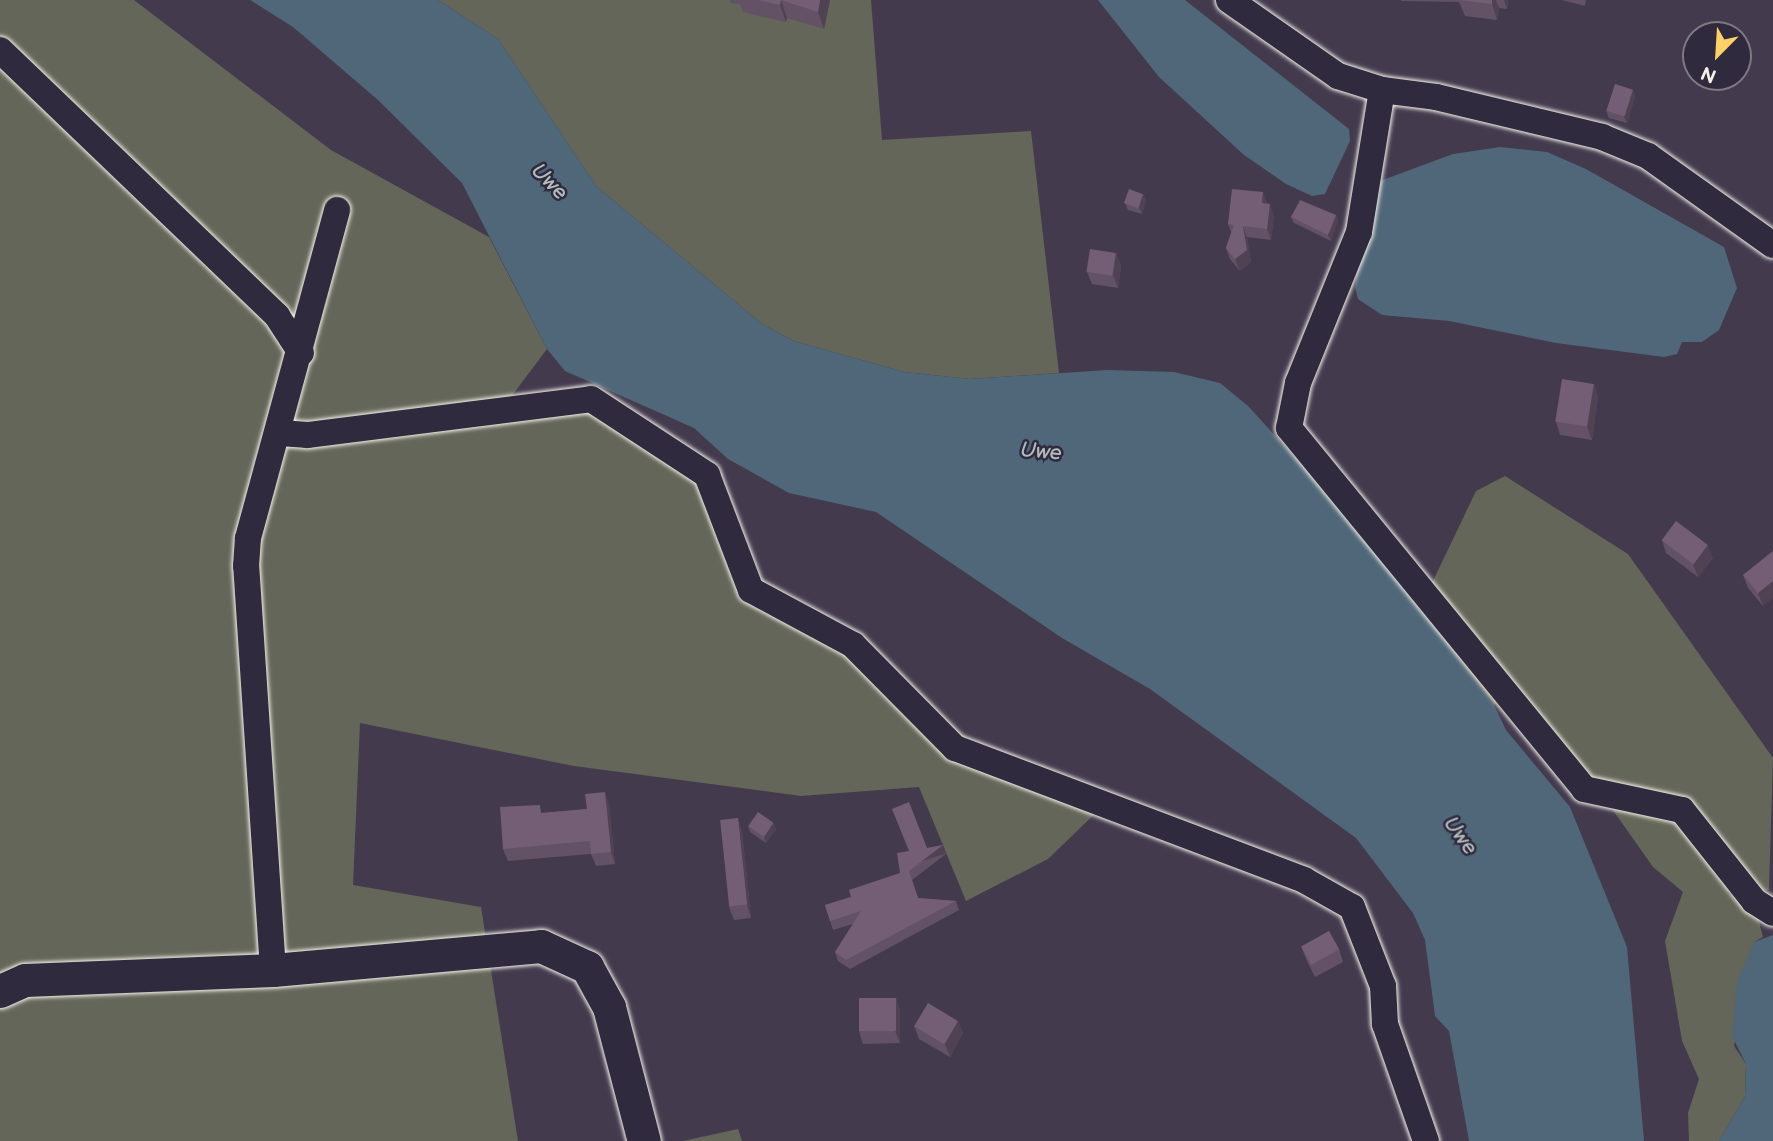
<!DOCTYPE html>
<html>
<head>
<meta charset="utf-8">
<style>
	body { margin:0 }
	#map { position:relative; width:1773px; height:1141px; overflow:hidden; background:#433a4e; font-family:"Balsamiq Sans",sans-serif }
	div>[style] { position:absolute }
	[style*='--x'] { left:calc(var(--x)*1px); top:calc(var(--y)*1px); width:calc(var(--w)*1px); rotate:calc(var(--a)*1deg) }
	.green>* { inset:0; background:#636658 }
	.water>* { inset:0; background:#4f6779 }
	.roads { filter:drop-shadow(0 0 2px #f4f1e8) drop-shadow(0 0 2px #f4f1e8) }
	.minor>* { height:26px; margin:-13px; padding:0 13px; transform-origin:13px; border-radius:13px; background:#2f2a3d }
	.major>* { height:33px; margin:-16.5px; padding:0 16.5px; transform-origin:16.5px; border-radius:16.5px; background:#2f2a3d }
	.wall>* { inset:0; background:#635165 }
	.shaded-wall>* { inset:0; background:#504253; transform-origin:0 0 }
	.building>* { inset:0; background:#735e76; transform-origin:0 0 }
	span { translate:-50% -50%; white-space:nowrap; text-align:center; line-height:1.15; -webkit-text-stroke:5px #2f2a3d; paint-order:stroke }
	.water-label { font-size:21px; color:#b2babc; font-style:italic }
	.north { position:absolute; left:1682px; top:21px; width:70px; height:70px; box-sizing:border-box; background:#2f2a3d; border:2px solid #7e7a81; border-radius:50%; rotate:204deg; font-size:19px; font-weight:700; line-height:28px; text-align:center; color:#f4f1e8 }
	.north::after { content:''; display:block; margin:auto; width:24px; height:32px; background:#ffd166; clip-path:polygon(50% 0,100% 100%,50% 72%,0 100%) }
</style>
</head>
<body>
<div id="map">
	<div class="green">
		<i style="clip-path:polygon(0 0,134px 0,331px 150px,489px 237px,547px 349px,502px 409px,591px 399px,707px 475px,751px 590px,853px 645px,955px 748px,1106px 803px,1048px 859px,966px 901px,919px 787px,801px 796px,574px 766px,360px 723px,353px 885px,481px 907px,518px 1141px,0 1141px)"></i>
		<i style="clip-path:polygon(438px 0,871px 0,882px 140px,1031px 131px,1059px 373px,970px 379px,904px 372px,794px 341px,762px 324px,596px 186px,498px 39px)"></i>
		<i style="clip-path:polygon(1505px 476px,1628px 554px,1773px 758px,1769px 890px,1727px 892px,1758px 918px,1763px 937px,1754px 942px,1734px 1046px,1746px 1064px,1745px 1096px,1719px 1141px,1689px 1141px,1688px 1113px,1699px 1079px,1682px 1041px,1665px 941px,1683px 892px,1653px 867px,1610px 806px,1514px 689px,1494px 705px,1420px 608px,1476px 491px)"></i>
		<i style="clip-path:polygon(738px 1129px,742px 1141px,683px 1141px)"></i>
	</div>
	<div class="water">
		<i style="clip-path:polygon(250px 0,438px 0,498px 39px,596px 186px,762px 324px,794px 341px,904px 372px,970px 379px,1108px 370px,1174px 372px,1220px 383px,1248px 406px,1320px 485px,1420px 607px,1494px 705px,1506px 730px,1570px 807px,1627px 947px,1644px 1141px,1469px 1141px,1449px 1031px,1435px 1016px,1425px 940px,1413px 913px,1356px 838px,1150px 689px,1062px 638px,876px 512px,789px 493px,728px 459px,694px 428px,565px 371px,547px 349px,462px 183px,378px 100px,293px 27px)"></i>
		<i style="clip-path:polygon(1098px 0,1185px 0,1349px 129px,1350px 141px,1325px 194px,1312px 196px,1286px 184px,1244px 155px,1159px 77px)"></i>
		<i style="clip-path:polygon(1500px 147px,1547px 152px,1586px 169px,1724px 247px,1737px 288px,1719px 330px,1702px 342px,1682px 342px,1677px 354px,1664px 357px,1556px 343px,1449px 321px,1382px 315px,1358px 299px,1355px 287px,1366px 216px,1380px 181px,1453px 154px)"></i>
		<i style="clip-path:polygon(1773px 935px,1773px 1141px,1719px 1141px,1745px 1096px,1746px 1064px,1732px 1036px,1737px 982px,1754px 942px)"></i>
	</div>
	<div class="roads">
		<div class="minor">
			<i style="--x:1229;--y:0;--w:133;--a:34.9"></i>
			<i style="--x:1338;--y:76;--w:46;--a:17.7"></i>
			<i style="--x:1382;--y:90;--w:54;--a:7.4"></i>
			<i style="--x:1436;--y:97;--w:171;--a:13.5"></i>
			<i style="--x:1602;--y:137;--w:50;--a:22.4"></i>
			<i style="--x:1648;--y:156;--w:153;--a:35.5"></i>
			<i style="--x:0;--y:50;--w:384;--a:43.8"></i>
			<i style="--x:277;--y:316;--w:44;--a:57"></i>
			<i style="--x:1382;--y:90;--w:144;--a:99.2"></i>
			<i style="--x:1359;--y:232;--w:163;--a:112"></i>
			<i style="--x:1298;--y:383;--w:46;--a:101.3"></i>
			<i style="--x:1289;--y:428;--w:466;--a:50.7"></i>
			<i style="--x:1584;--y:789;--w:100;--a:12.1"></i>
			<i style="--x:1682;--y:810;--w:116;--a:51.6"></i>
			<i style="--x:1754;--y:901;--w:22;--a:32"></i>
			<i style="--x:280;--y:433;--w:28;--a:4"></i>
			<i style="--x:308;--y:435;--w:285;--a:-7.2"></i>
			<i style="--x:591;--y:399;--w:139;--a:33.2"></i>
			<i style="--x:707;--y:475;--w:123;--a:69.1"></i>
			<i style="--x:751;--y:590;--w:116;--a:28.3"></i>
			<i style="--x:853;--y:645;--w:145;--a:45.3"></i>
			<i style="--x:955;--y:748;--w:373;--a:20.7"></i>
			<i style="--x:1304;--y:880;--w:55;--a:29.4"></i>
			<i style="--x:1352;--y:907;--w:85;--a:68.6"></i>
			<i style="--x:1383;--y:986;--w:38;--a:87"></i>
			<i style="--x:1385;--y:1024;--w:124;--a:70.7"></i>
			<i style="--x:273;--y:970;--w:405;--a:-93.8"></i>
			<i style="--x:246;--y:566;--w:28;--a:-86"></i>
			<i style="--x:248;--y:538;--w:340;--a:-74.8"></i>
		</div>
		<div class="major">
			<i style="--x:0;--y:991;--w:27;--a:-24"></i>
			<i style="--x:25;--y:980;--w:248;--a:-2.3"></i>
			<i style="--x:273;--y:970;--w:269;--a:-5.1"></i>
			<i style="--x:541;--y:946;--w:51;--a:24.5"></i>
			<i style="--x:587;--y:967;--w:46;--a:61.2"></i>
			<i style="--x:609;--y:1007;--w:138;--a:75.4"></i>
		</div>
	</div>
	<div class="wall">
		<i style="clip-path:polygon(730px 0,830px 0,824px 29px,787px 18px,786px 22px,743px 12px,740px 4px,731px 3px)"></i>
		<i style="clip-path:polygon(1401px 0,1508px 0,1507px 9px,1499px 8px,1497px 20px,1465px 16px,1459px 2px,1401px 1px)"></i>
		<i style="clip-path:polygon(1561px 0,1586px 0,1585px 6px)"></i>
		<i style="clip-path:polygon(1635px 96px,1627px 123px,1609px 118px,1606px 111px)"></i>
		<i style="clip-path:polygon(1143px 194px,1146px 200px,1142px 214px,1128px 210px,1125px 203px)"></i>
		<i style="clip-path:polygon(1267px 204px,1274px 216px,1271px 240px,1247px 237px,1251px 262px,1240px 271px,1230px 259px,1226px 248px,1231px 232px,1228px 224px)"></i>
		<i style="clip-path:polygon(1336px 215px,1338px 221px,1331px 241px,1294px 223px,1291px 217px)"></i>
		<i style="clip-path:polygon(1116px 253px,1121px 266px,1118px 288px,1092px 284px,1087px 272px)"></i>
		<i style="clip-path:polygon(1594px 384px,1598px 397px,1592px 440px,1560px 435px,1556px 422px)"></i>
		<i style="clip-path:polygon(1662px 540px,1713px 558px,1698px 577px,1666px 553px)"></i>
		<i style="clip-path:polygon(1773px 551px,1763px 606px,1748px 588px,1743px 575px)"></i>
		<i style="clip-path:polygon(609px 804px,615px 864px,596px 866px,591px 854px,508px 861px,503px 849px,543px 813px,587px 809px)"></i>
		<i style="clip-path:polygon(738px 818px,742px 831px,751px 918px,734px 920px,729px 907px)"></i>
		<i style="clip-path:polygon(748px 826px,776px 829px,766px 843px,750px 832px)"></i>
		<i style="clip-path:polygon(943px 845px,946px 854px,912px 880px,918px 898px,956px 901px,959px 910px,850px 969px,838px 961px,835px 952px,853px 924px,833px 930px,825px 905px,851px 897px,900px 873px,927px 848px)"></i>
		<i style="clip-path:polygon(1301px 946px,1339px 949px,1343px 962px,1315px 977px,1306px 959px)"></i>
		<i style="clip-path:polygon(896px 998px,900px 1011px,900px 1043px,863px 1044px,859px 1031px)"></i>
		<i style="clip-path:polygon(958px 1021px,963px 1033px,950px 1057px,919px 1039px,914px 1026px)"></i>
	</div>
	<div class="shaded-wall">
		<i style="clip-path:polygon(781px 0,787px 18px,786px 22px,780px 5px)"></i>
		<i style="clip-path:polygon(820px 0,830px 0,824px 29px,818px 12px)"></i>
		<i style="clip-path:polygon(1492px 0,1496px 0,1499px 8px,1497px 20px,1492px 4px)"></i>
		<i style="clip-path:polygon(1504px 0,1508px 0,1507px 9px)"></i>
		<i style="clip-path:polygon(1633px 90px,1635px 96px,1627px 123px,1624px 117px)"></i>
		<i style="clip-path:polygon(1263px 192px,1268px 204px,1262px 203px)"></i>
		<i style="clip-path:polygon(1143px 194px,1146px 200px,1142px 214px,1139px 208px)"></i>
		<i style="clip-path:polygon(1270px 204px,1274px 216px,1271px 240px,1267px 229px)"></i>
		<i style="clip-path:polygon(1336px 215px,1338px 221px,1331px 241px,1328px 235px)"></i>
		<i style="clip-path:polygon(1243px 226px,1247px 237px,1251px 262px,1240px 271px,1235px 259px)"></i>
		<i style="clip-path:polygon(1116px 253px,1121px 266px,1118px 288px,1113px 275px)"></i>
		<i style="clip-path:polygon(1594px 384px,1598px 397px,1592px 440px,1587px 427px)"></i>
		<i style="clip-path:polygon(1708px 545px,1713px 558px,1698px 577px,1693px 564px)"></i>
		<i style="clip-path:polygon(1773px 581px,1773px 598px,1763px 606px,1758px 593px)"></i>
		<i style="clip-path:polygon(605px 792px,609px 804px,615px 864px,611px 852px)"></i>
		<i style="clip-path:polygon(738px 818px,742px 831px,751px 918px,747px 905px)"></i>
		<i style="clip-path:polygon(774px 823px,776px 829px,766px 843px,764px 837px)"></i>
		<i style="left:943px;top:845px;width:9px;height:43px;rotate:72deg"></i>
		<i style="clip-path:polygon(896px 998px,900px 1011px,900px 1043px,895px 1031px)"></i>
		<i style="clip-path:polygon(958px 1021px,963px 1033px,950px 1057px,945px 1044px)"></i>
	</div>
	<div class="building">
		<i style="clip-path:polygon(758px 0,820px 0,818px 12px,781px 0,780px 5px)"></i>
		<i style="clip-path:polygon(1459px 0,1492px 0,1492px 4px)"></i>
		<i style="left:1615px;top:84px;width:19px;height:28px;rotate:18deg"></i>
		<i style="left:1129px;top:189px;width:15px;height:15px;rotate:20deg"></i>
		<i style="clip-path:polygon(1232px 189px,1263px 192px,1262px 203px,1270px 204px,1267px 229px,1243px 226px,1247px 250px,1235px 259px,1226px 248px,1234px 225px,1228px 224px)"></i>
		<i style="clip-path:polygon(1300px 200px,1336px 215px,1328px 235px,1291px 217px)"></i>
		<i style="left:1090px;top:249px;width:26px;height:23px;rotate:9deg"></i>
		<i style="left:1562px;top:379px;width:32px;height:43px;rotate:9deg"></i>
		<i style="left:1676px;top:521px;width:40px;height:24px;rotate:37deg"></i>
		<i style="clip-path:polygon(1773px 551px,1773px 581px,1758px 593px,1743px 575px)"></i>
		<i style="clip-path:polygon(605px 792px,611px 852px,591px 854px,590px 841px,503px 849px,500px 807px,540px 805px,541px 813px,587px 809px,585px 794px)"></i>
		<i style="clip-path:polygon(909px 802px,927px 848px,943px 845px,909px 871px,918px 898px,956px 901px,846px 960px,835px 952px,861px 911px,830px 921px,825px 905px,851px 897px,849px 890px,900px 873px,897px 853px,909px 851px,892px 809px)"></i>
		<i style="left:758px;top:812px;width:19px;height:17px;rotate:35deg"></i>
		<i style="left:738px;top:818px;width:87px;height:18px;rotate:84deg"></i>
		<i style="left:1329px;top:931px;width:21px;height:32px;rotate:61deg"></i>
		<i style="left:859px;top:998px;width:37px;height:33px"></i>
		<i style="left:928px;top:1003px;width:35px;height:27px;rotate:31deg"></i>
	</div>
	<div class="water-label">
		<span style="left:549px;top:182px;rotate:46deg">Uwe</span>
		<span style="left:1041px;top:452px;rotate:5deg">Uwe</span>
		<span style="left:1460px;top:836px;rotate:54deg">Uwe</span>
	</div>
	<div class="north">N</div>
</div>
</body>
</html>
